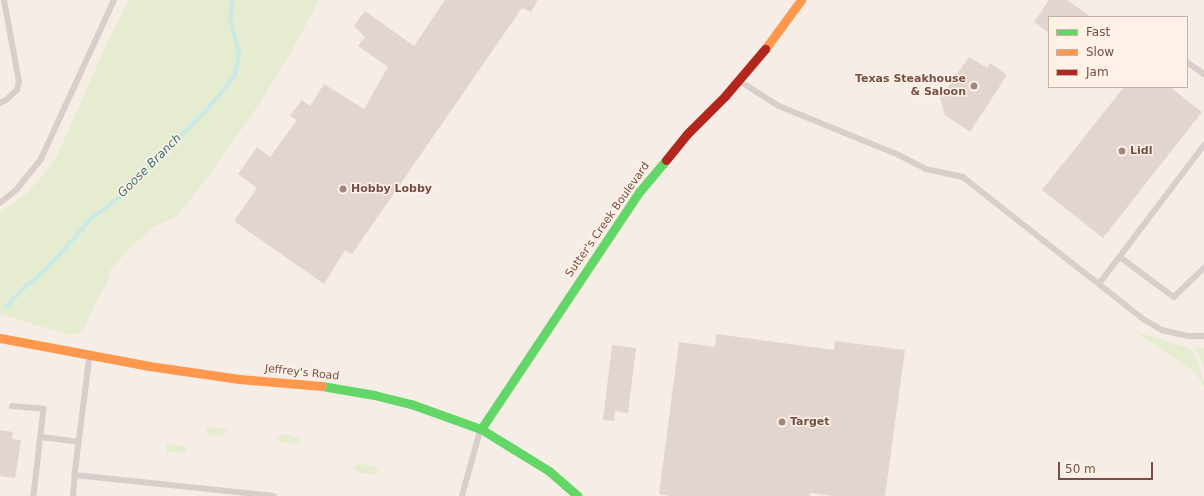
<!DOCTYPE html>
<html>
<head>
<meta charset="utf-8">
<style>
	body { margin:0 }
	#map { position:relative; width:1204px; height:496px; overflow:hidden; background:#f6eee6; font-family:"DejaVu Sans",sans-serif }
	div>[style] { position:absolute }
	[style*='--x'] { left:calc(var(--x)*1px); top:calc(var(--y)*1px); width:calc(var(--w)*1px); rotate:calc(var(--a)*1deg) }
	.green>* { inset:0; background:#e5ecd0 }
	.stream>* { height:4px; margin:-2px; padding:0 2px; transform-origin:2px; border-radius:2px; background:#c8e9e6 }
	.building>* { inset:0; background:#e2d4ce }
	.lane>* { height:5.5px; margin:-2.75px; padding:0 2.75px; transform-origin:2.75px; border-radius:2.75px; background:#d9cecb }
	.fast>* { height:9px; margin:-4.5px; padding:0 4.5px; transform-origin:4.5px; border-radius:4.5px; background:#63d668 }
	.slow>* { height:9px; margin:-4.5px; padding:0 4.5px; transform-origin:4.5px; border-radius:4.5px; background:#ff974d }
	.jam>* { height:9px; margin:-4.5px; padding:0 4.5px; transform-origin:4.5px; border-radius:4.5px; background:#b3261e }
	.dots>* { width:11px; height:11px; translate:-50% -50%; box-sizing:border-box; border:2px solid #fff1e6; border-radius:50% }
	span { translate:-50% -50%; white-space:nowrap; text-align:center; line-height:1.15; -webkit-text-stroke:3px #fff1e6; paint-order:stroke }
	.poi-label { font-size:11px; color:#744f46; font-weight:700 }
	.right { translate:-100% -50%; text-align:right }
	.left { translate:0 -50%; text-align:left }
	.street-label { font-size:11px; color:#744f46 }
	.water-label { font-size:12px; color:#377474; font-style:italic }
	.legend { position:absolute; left:1048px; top:16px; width:140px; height:72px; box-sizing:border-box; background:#fff1e6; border:1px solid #c7b0a6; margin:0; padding:5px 7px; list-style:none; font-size:12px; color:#744f46 }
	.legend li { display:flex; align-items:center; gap:8px; height:20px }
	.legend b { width:20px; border:1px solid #c7b0a6 }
	.scale { position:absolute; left:1058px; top:462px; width:95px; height:18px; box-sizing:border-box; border:2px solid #744f46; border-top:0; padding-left:5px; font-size:12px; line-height:14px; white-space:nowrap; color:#744f46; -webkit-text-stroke:3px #fff1e6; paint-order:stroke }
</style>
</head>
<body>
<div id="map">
	<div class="green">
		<i style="clip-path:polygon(129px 0,319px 0,288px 58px,253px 113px,210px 174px,177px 216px,154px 227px,132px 246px,111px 269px,107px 283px,94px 306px,87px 323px,80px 332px,69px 335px,0 314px,0 212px,26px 194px,44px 174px,58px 154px,111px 34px)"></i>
		<i style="clip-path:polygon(1134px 331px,1189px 348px,1197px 360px,1204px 381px,1204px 387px,1196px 373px)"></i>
		<i style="clip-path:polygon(1195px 347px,1204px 348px,1204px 365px)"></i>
		<i style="clip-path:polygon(206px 427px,222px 428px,227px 431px,222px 436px,207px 435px)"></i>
		<i style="clip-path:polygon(282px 435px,291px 435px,302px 440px,298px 444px,282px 443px,277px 438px)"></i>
		<i style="clip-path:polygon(166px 444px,182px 445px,187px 448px,184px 453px,167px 452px)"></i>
		<i style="clip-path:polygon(359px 464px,375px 466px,378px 471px,374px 475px,356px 472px,354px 467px)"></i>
	</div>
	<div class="stream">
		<i style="--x:6;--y:307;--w:25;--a:-47"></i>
		<i style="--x:23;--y:289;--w:29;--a:-41"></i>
		<i style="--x:45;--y:270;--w:72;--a:-47.8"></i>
		<i style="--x:93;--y:217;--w:38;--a:-37"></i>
		<i style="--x:123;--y:194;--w:122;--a:-45.3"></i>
		<i style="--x:209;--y:107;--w:41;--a:-50.9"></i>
		<i style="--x:235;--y:75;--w:21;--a:-79"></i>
		<i style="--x:239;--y:54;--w:37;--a:-104"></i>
		<i style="--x:230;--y:18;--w:18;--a:-81"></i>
	</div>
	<div class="building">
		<i style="clip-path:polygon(445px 0,538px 0,531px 12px,522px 8px,352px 254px,345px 250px,324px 284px,234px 221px,257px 188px,238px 174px,257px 147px,270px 157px,297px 120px,290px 116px,302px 100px,310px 106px,324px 84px,364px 109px,388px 67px,358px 46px,365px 37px,354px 26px,365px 11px,414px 46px)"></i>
		<i style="clip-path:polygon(1049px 0,1067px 0,1091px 17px,1049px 17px,1049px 33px,1034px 22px)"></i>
		<i style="clip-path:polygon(969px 57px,987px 68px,990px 63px,1007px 75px,970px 132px,945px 115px,940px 98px)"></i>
		<i style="clip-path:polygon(1124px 87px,1170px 87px,1202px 112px,1103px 238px,1042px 190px)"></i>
		<i style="clip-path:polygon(716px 334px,834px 350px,835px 341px,905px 350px,885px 496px,834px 496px,810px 493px,810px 496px,670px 496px,659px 494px,679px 342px,715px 347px)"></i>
		<i style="clip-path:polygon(612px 345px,636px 348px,628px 413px,615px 411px,614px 421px,603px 420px)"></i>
		<i style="clip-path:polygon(0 430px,13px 432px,12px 439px,21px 440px,15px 478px,0 476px)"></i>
	</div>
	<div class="lane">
		<i style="--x:1187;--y:62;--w:21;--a:35"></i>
		<i style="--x:740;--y:81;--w:46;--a:32.7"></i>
		<i style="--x:779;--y:106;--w:130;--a:22.2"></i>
		<i style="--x:899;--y:155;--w:30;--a:27"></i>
		<i style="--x:926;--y:169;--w:38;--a:12"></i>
		<i style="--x:963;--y:177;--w:228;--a:38.2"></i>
		<i style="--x:1142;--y:318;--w:23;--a:31"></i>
		<i style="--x:1162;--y:330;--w:28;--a:13"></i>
		<i style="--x:1189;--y:336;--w:15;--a:0"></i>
		<i style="--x:0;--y:103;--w:7;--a:-27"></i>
		<i style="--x:6;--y:100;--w:15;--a:-42"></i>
		<i style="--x:17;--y:90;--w:8;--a:-76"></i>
		<i style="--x:19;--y:82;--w:83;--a:-100.4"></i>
		<i style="--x:0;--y:203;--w:22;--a:-39"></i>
		<i style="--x:17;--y:189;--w:38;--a:-51"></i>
		<i style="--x:41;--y:159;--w:175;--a:-65.3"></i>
		<i style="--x:1120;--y:257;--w:67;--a:36.5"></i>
		<i style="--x:1174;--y:297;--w:42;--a:-44"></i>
		<i style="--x:1099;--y:284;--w:174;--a:-52.9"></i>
		<i style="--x:90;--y:356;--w:120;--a:97.2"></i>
		<i style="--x:75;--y:475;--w:200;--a:6"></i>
		<i style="--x:12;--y:406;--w:32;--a:5"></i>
		<i style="--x:44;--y:409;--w:88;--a:96.6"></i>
		<i style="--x:41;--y:437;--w:38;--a:7"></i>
		<i style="--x:73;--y:496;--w:21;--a:-85"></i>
		<i style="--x:462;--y:496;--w:67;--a:-74.5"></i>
	</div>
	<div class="fast">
		<i style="--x:322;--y:386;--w:53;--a:9.8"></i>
		<i style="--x:374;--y:395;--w:38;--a:14"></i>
		<i style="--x:411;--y:404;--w:74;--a:19.7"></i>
		<i style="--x:481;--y:429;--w:80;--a:31.7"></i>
		<i style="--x:549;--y:471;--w:38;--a:41"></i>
		<i style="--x:481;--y:429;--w:286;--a:-56.3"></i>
		<i style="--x:640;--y:191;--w:40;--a:-50"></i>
	</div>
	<div class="slow">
		<i style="--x:765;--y:49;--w:61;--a:-53.7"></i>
		<i style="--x:0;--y:338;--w:152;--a:10.6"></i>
		<i style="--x:149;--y:366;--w:91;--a:8.2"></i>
		<i style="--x:239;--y:379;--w:83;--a:4.8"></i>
	</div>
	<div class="jam">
		<i style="--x:666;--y:160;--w:33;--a:-51"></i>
		<i style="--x:687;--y:134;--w:54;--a:-45"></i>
		<i style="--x:725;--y:96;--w:62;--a:-49.6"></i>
	</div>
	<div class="dots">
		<i style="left:974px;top:86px;background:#a2877e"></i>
		<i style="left:1122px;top:151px;background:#a2877e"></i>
		<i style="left:343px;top:189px;background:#a2877e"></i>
		<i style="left:782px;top:422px;background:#a2877e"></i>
	</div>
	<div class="poi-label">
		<span class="right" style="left:966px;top:86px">Texas Steakhouse<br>&amp; Saloon</span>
		<span class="left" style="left:1130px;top:151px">Lidl</span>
		<span class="left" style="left:351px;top:189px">Hobby Lobby</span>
		<span class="left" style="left:790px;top:422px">Target</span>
	</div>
	<div class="street-label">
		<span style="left:608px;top:220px;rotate:-55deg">Sutter's Creek Boulevard</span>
		<span style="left:302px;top:373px;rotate:6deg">Jeffrey's Road</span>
	</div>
	<div class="water-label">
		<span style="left:150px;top:166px;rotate:-45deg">Goose Branch</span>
	</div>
	<ul class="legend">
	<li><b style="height:5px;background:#63d668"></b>Fast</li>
	<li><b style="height:5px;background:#ff974d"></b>Slow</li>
	<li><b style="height:5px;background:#b3261e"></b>Jam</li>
	</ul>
	<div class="scale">50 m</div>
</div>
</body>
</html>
